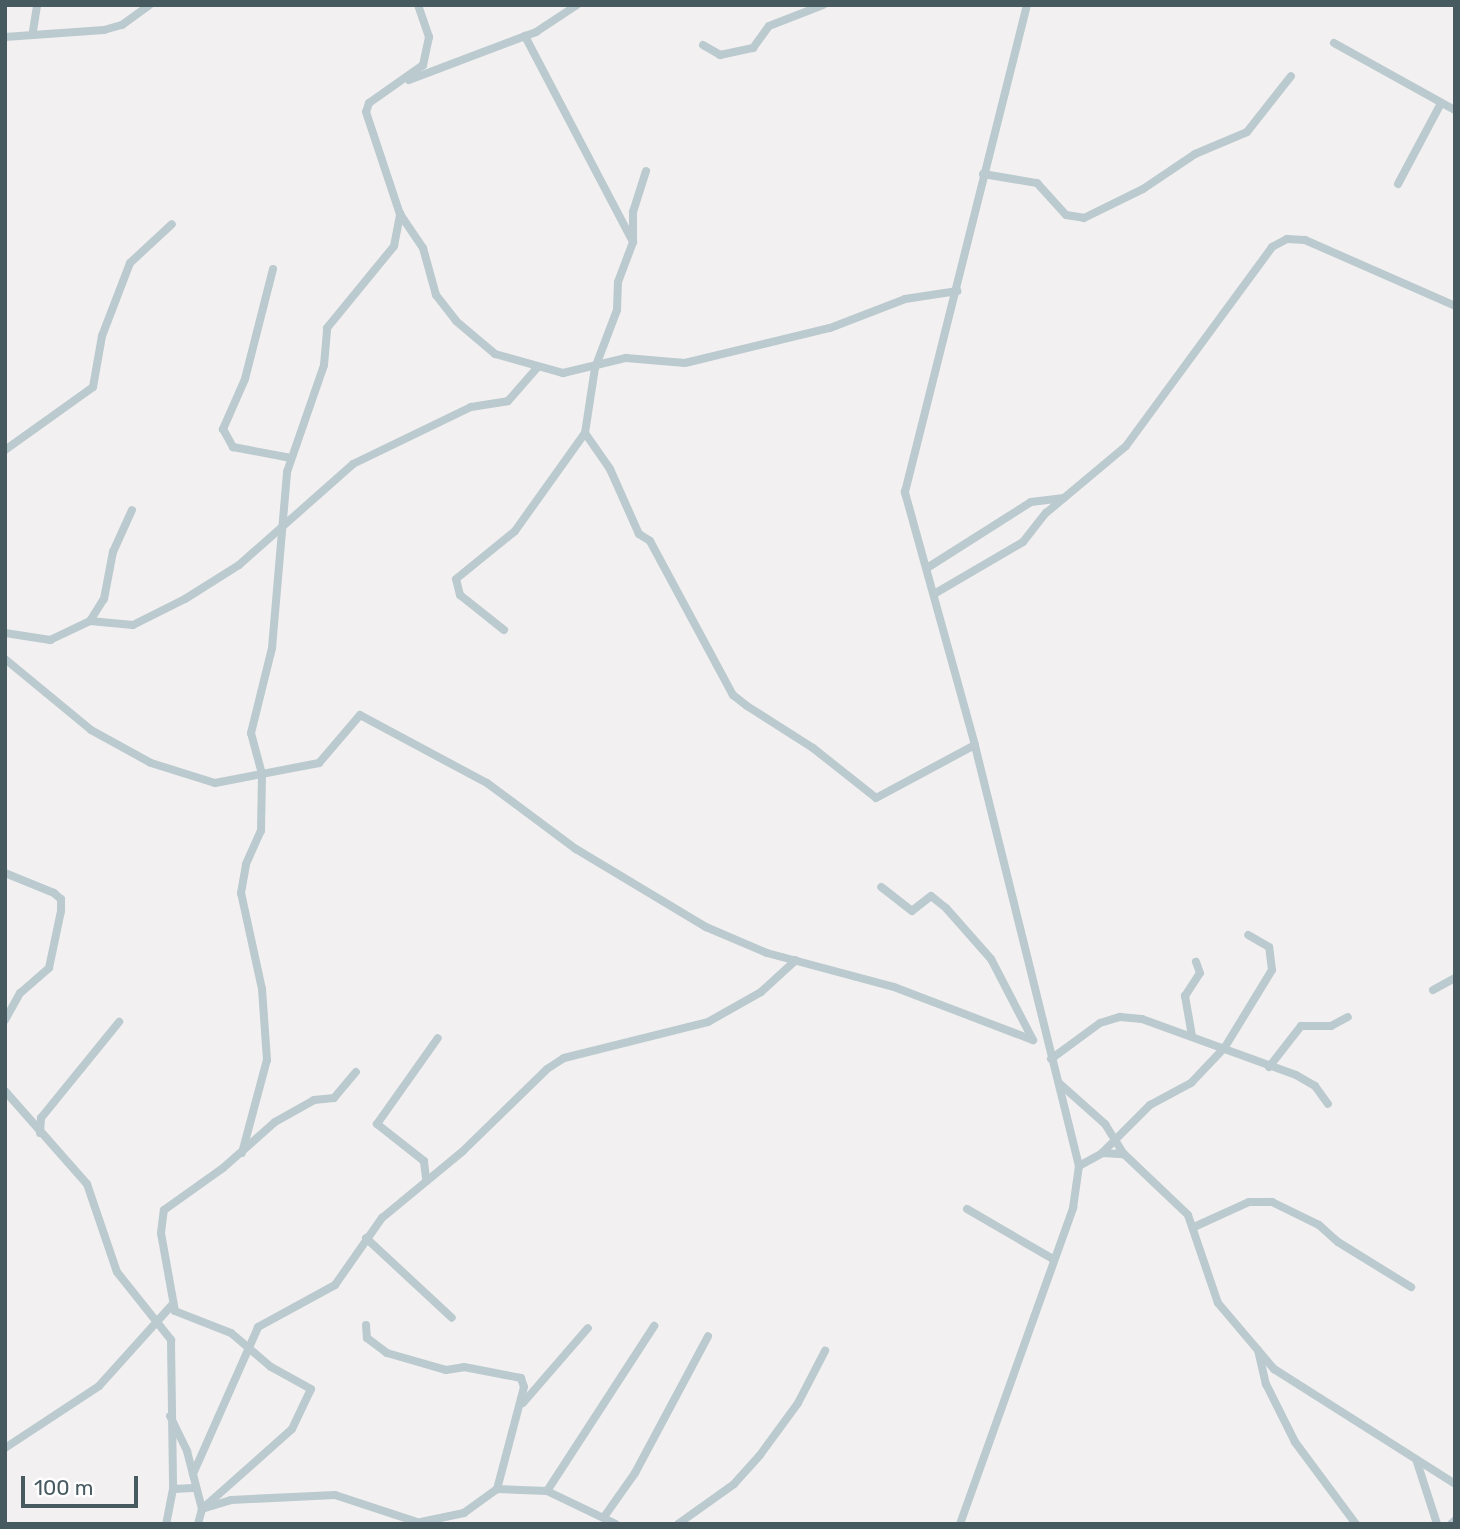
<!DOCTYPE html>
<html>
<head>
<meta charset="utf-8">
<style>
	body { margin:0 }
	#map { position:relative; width:1460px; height:1529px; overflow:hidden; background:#f3f0f1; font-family:Rubik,sans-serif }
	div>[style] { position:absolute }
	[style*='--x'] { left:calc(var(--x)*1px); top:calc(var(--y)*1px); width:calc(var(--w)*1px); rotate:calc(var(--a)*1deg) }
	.minor>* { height:8px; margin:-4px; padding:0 4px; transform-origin:4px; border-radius:4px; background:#bacace }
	span { translate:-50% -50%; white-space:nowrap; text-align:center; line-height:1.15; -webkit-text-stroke:6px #fff; paint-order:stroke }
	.frame { position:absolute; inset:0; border:7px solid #465a60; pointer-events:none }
	.scale { position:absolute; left:21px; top:1476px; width:117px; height:32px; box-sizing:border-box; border:4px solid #465a60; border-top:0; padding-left:9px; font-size:21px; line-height:24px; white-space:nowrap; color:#465a60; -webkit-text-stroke:5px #fff; paint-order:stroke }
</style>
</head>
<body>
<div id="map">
	<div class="minor">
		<i style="--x:418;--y:5;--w:34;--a:71"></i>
		<i style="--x:429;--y:37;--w:29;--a:102"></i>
		<i style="--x:423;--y:65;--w:66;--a:144.9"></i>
		<i style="--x:369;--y:103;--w:9;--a:108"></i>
		<i style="--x:366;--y:112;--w:108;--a:71.6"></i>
		<i style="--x:400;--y:214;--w:41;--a:55.9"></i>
		<i style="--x:423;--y:248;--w:49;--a:74.5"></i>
		<i style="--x:436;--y:295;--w:33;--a:52"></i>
		<i style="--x:456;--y:321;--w:51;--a:40.2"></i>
		<i style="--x:495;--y:354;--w:71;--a:15.6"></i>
		<i style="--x:563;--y:373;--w:65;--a:-13.4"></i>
		<i style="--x:626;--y:358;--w:59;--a:4.8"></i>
		<i style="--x:685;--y:363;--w:149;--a:-13.6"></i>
		<i style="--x:830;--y:328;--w:80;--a:-21.1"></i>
		<i style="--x:905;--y:299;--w:53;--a:-8.7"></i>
		<i style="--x:33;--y:31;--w:26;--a:-81"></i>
		<i style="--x:5;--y:37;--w:99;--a:-4"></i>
		<i style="--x:104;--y:30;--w:19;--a:-16"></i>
		<i style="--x:122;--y:25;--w:34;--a:-36"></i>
		<i style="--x:1334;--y:43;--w:138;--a:29"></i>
		<i style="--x:703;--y:45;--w:20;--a:30"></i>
		<i style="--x:720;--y:55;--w:34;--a:-12"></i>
		<i style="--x:753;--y:48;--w:27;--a:-54"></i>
		<i style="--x:769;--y:26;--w:58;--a:-21.3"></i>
		<i style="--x:409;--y:80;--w:136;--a:-20.7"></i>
		<i style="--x:536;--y:32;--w:49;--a:-33.4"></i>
		<i style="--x:983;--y:174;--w:55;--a:9.5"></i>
		<i style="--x:1037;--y:183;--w:43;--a:47.8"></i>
		<i style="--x:1066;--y:215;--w:18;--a:9"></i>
		<i style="--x:1084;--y:218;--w:66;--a:-26.2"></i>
		<i style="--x:1143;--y:189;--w:63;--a:-33.9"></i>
		<i style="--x:1195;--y:154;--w:56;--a:-22.9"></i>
		<i style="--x:1247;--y:132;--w:71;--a:-51.8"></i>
		<i style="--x:1398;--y:184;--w:92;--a:-62"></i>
		<i style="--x:633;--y:239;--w:27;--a:-90"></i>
		<i style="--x:633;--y:212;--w:43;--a:-72.4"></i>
		<i style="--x:273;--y:269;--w:114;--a:104.3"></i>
		<i style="--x:245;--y:379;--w:55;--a:113.7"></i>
		<i style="--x:223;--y:429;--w:21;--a:61"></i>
		<i style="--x:233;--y:447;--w:59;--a:10.7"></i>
		<i style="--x:585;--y:433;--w:44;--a:55.2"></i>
		<i style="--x:610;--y:469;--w:71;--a:66"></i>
		<i style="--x:639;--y:534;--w:13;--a:32"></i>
		<i style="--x:650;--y:541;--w:175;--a:61.7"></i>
		<i style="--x:733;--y:695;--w:18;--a:38"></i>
		<i style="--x:747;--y:706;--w:78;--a:32.5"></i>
		<i style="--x:813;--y:748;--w:80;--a:38.4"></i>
		<i style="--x:876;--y:798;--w:112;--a:-28.2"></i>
		<i style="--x:5;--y:450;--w:108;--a:-35.6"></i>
		<i style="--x:93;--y:387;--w:52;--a:-80"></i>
		<i style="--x:102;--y:336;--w:78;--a:-69"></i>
		<i style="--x:130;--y:263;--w:57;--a:-42.9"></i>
		<i style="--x:927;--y:568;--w:123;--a:-32.4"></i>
		<i style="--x:1031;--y:502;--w:33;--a:-7"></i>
		<i style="--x:934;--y:594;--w:103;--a:-30.3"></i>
		<i style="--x:1023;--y:542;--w:37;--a:-52"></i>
		<i style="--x:1046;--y:513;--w:104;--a:-39.9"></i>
		<i style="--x:1126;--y:446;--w:247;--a:-53.7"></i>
		<i style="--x:1272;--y:247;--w:17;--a:-28"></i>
		<i style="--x:1287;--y:239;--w:18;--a:3"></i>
		<i style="--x:1305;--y:240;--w:164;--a:23.7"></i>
		<i style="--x:90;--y:621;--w:43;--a:5.3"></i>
		<i style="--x:133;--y:625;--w:58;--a:-26.6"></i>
		<i style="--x:185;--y:599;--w:64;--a:-32.2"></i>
		<i style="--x:239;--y:565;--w:152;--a:-41.5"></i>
		<i style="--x:353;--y:464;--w:131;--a:-25.8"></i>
		<i style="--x:471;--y:407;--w:37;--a:-9"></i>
		<i style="--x:508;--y:401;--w:44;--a:-48.7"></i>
		<i style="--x:504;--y:630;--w:56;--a:-141.5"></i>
		<i style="--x:460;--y:595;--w:16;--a:-104"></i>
		<i style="--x:456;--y:579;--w:76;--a:-39.1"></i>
		<i style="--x:515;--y:531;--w:120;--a:-54.5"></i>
		<i style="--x:585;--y:433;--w:66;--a:-81.3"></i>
		<i style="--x:595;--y:368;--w:62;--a:-69.2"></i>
		<i style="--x:617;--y:310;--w:28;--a:-88"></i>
		<i style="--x:618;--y:282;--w:43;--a:-69.4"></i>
		<i style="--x:633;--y:242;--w:233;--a:-117.7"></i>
		<i style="--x:5;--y:633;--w:46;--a:8.8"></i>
		<i style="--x:50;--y:640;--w:44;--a:-25.4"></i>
		<i style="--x:90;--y:621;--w:26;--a:-58"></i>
		<i style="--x:104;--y:599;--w:48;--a:-79.2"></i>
		<i style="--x:113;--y:552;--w:46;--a:-65.7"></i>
		<i style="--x:5;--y:659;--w:112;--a:39.5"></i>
		<i style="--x:91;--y:730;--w:68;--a:28.8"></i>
		<i style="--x:151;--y:763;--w:67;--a:17.4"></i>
		<i style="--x:215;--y:783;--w:106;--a:-10.9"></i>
		<i style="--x:319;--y:763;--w:63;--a:-49.5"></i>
		<i style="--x:360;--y:715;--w:144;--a:28.2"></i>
		<i style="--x:487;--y:783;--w:111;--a:36.6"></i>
		<i style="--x:576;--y:849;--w:152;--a:31"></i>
		<i style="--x:706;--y:927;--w:66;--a:23.1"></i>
		<i style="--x:767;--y:953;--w:131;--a:15"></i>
		<i style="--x:894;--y:987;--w:149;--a:20.9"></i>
		<i style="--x:1033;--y:1040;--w:91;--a:-117.4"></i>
		<i style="--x:991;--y:959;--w:68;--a:-131.4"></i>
		<i style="--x:946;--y:908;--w:19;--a:-141"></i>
		<i style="--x:931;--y:896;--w:24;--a:142"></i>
		<i style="--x:912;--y:911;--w:39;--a:-142"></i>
		<i style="--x:5;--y:873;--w:53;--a:22.2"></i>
		<i style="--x:54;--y:893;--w:9;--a:41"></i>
		<i style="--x:61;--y:899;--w:12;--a:90"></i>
		<i style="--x:61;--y:911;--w:58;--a:101.9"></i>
		<i style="--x:49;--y:968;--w:38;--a:139"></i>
		<i style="--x:20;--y:993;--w:31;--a:119"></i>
		<i style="--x:1433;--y:990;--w:25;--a:-29"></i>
		<i style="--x:1192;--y:1036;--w:41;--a:-99.9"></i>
		<i style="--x:1185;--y:996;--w:27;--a:-57"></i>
		<i style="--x:1200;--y:973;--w:12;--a:-110"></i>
		<i style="--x:1051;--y:1059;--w:61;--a:-36.3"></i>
		<i style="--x:1100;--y:1023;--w:21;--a:-17"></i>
		<i style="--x:1120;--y:1017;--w:22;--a:5"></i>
		<i style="--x:1142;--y:1019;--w:164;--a:20"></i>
		<i style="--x:1296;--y:1075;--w:22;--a:30"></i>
		<i style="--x:1315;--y:1086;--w:22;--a:54"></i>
		<i style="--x:1269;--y:1067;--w:52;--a:-52"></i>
		<i style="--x:1301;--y:1026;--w:30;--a:0"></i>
		<i style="--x:1331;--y:1026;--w:19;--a:-28"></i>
		<i style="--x:1059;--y:1083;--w:62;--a:41.7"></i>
		<i style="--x:1105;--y:1124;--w:36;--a:58"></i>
		<i style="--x:1124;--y:1154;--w:88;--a:43.6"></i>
		<i style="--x:1188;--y:1215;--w:93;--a:71.2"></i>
		<i style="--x:1218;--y:1303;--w:87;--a:49.7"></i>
		<i style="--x:1274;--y:1369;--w:214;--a:32.4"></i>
		<i style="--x:5;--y:1091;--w:124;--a:48.6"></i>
		<i style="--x:87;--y:1184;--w:93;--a:71.2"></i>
		<i style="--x:117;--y:1272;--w:87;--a:51.5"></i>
		<i style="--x:171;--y:1340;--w:149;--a:89.2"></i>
		<i style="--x:173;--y:1489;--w:36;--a:101"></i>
		<i style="--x:40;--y:1133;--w:15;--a:-86"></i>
		<i style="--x:41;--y:1118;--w:124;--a:-50.9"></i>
		<i style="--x:242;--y:1153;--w:96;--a:-75"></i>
		<i style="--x:267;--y:1060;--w:71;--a:-94"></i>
		<i style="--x:262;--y:989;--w:98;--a:-102.3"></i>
		<i style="--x:241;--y:893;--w:29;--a:-80"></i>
		<i style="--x:246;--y:864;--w:36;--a:-66"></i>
		<i style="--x:261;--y:831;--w:57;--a:-89"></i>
		<i style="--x:262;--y:774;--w:42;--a:-105"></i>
		<i style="--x:251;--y:733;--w:88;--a:-76.1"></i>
		<i style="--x:272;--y:648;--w:177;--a:-85.1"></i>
		<i style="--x:287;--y:472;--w:113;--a:-70.9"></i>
		<i style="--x:324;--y:365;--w:37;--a:-85"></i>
		<i style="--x:327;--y:328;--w:106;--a:-50.7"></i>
		<i style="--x:394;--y:246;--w:33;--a:-79"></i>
		<i style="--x:1102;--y:1153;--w:22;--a:3"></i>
		<i style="--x:1079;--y:1166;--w:26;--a:-29"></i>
		<i style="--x:1102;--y:1153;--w:68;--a:-45"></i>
		<i style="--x:1150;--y:1105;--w:47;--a:-28.2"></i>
		<i style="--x:1191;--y:1083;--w:50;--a:-46.6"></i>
		<i style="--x:1225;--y:1047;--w:90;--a:-58.6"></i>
		<i style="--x:1272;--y:970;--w:23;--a:-97"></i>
		<i style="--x:1269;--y:947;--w:24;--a:-150"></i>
		<i style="--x:426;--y:1178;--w:17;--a:-97"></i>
		<i style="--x:424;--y:1161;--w:60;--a:-141.8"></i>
		<i style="--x:377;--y:1124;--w:105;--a:-54.7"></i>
		<i style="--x:967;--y:1209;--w:99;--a:30.2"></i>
		<i style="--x:1194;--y:1227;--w:60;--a:-24.4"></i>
		<i style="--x:1249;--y:1202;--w:23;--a:0"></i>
		<i style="--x:1272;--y:1202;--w:52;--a:26.1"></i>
		<i style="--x:1319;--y:1225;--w:25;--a:42"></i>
		<i style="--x:1338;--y:1242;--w:86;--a:31.7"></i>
		<i style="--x:366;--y:1238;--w:117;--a:42.9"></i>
		<i style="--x:366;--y:1325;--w:13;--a:86"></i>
		<i style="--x:367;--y:1338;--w:25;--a:37"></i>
		<i style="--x:387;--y:1353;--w:61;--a:16.1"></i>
		<i style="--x:446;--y:1370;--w:18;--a:-9"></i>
		<i style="--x:464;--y:1367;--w:58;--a:10.9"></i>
		<i style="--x:521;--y:1378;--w:9;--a:72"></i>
		<i style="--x:524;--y:1387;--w:106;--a:104.8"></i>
		<i style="--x:497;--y:1489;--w:41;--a:144"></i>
		<i style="--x:464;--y:1513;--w:44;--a:168.2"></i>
		<i style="--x:1258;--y:1350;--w:35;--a:77"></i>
		<i style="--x:1266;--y:1384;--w:65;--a:63.4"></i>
		<i style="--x:1295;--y:1442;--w:102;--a:53.4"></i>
		<i style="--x:523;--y:1403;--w:99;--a:-49.1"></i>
		<i style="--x:170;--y:1416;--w:39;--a:64"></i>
		<i style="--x:187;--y:1451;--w:60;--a:75.5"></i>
		<i style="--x:5;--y:1448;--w:113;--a:-33.4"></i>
		<i style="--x:99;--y:1386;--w:109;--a:-48"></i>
		<i style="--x:1417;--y:1462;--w:65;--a:72.1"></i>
		<i style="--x:193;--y:1474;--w:161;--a:-66.1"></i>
		<i style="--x:258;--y:1327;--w:88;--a:-28.6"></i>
		<i style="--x:335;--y:1285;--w:82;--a:-55"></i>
		<i style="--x:382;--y:1218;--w:105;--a:-39.6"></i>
		<i style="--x:463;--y:1151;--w:117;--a:-44.3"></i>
		<i style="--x:547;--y:1069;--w:20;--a:-33"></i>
		<i style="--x:564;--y:1058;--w:148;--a:-14"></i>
		<i style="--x:708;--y:1022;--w:61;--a:-29.5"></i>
		<i style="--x:761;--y:992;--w:47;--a:-42.4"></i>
		<i style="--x:173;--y:1489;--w:21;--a:-3"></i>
		<i style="--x:497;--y:1489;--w:50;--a:2.3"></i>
		<i style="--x:547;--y:1491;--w:76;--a:25.6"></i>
		<i style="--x:547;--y:1491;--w:197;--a:-57"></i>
		<i style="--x:205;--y:1508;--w:27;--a:-17"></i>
		<i style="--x:231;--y:1500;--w:104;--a:-2.8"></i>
		<i style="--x:335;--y:1495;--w:93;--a:18.2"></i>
		<i style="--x:604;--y:1517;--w:54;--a:-54.8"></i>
		<i style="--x:635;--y:1473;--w:155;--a:-61.9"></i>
		<i style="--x:198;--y:1524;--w:16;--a:-75"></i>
		<i style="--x:202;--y:1509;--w:120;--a:-41.6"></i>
		<i style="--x:292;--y:1429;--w:44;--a:-64.6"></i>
		<i style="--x:311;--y:1389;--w:46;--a:-151.2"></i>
		<i style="--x:271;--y:1367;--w:52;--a:-139.6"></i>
		<i style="--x:231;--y:1333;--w:60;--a:-158.6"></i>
		<i style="--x:175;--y:1311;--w:79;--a:-100.2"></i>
		<i style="--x:161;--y:1233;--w:23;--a:-83"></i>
		<i style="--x:164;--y:1210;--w:72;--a:-35.4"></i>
		<i style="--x:223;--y:1168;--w:69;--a:-41.5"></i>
		<i style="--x:275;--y:1122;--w:45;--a:-29.4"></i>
		<i style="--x:314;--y:1100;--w:20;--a:-6"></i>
		<i style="--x:334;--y:1098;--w:34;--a:-50"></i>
		<i style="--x:678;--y:1524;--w:69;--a:-35.5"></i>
		<i style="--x:734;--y:1484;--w:39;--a:-48"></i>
		<i style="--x:760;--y:1455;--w:64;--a:-53.8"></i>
		<i style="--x:798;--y:1403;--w:59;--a:-62.6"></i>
		<i style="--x:960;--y:1524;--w:336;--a:-70.3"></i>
		<i style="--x:1073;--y:1208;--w:42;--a:-81.9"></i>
		<i style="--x:1079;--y:1166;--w:434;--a:-103.9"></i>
		<i style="--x:975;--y:745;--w:263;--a:-105.5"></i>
		<i style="--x:905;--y:492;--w:502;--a:-75.94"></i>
		<i style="--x:1451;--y:1524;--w:6;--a:-45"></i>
	</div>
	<div class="frame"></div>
	<div class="scale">100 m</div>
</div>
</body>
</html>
